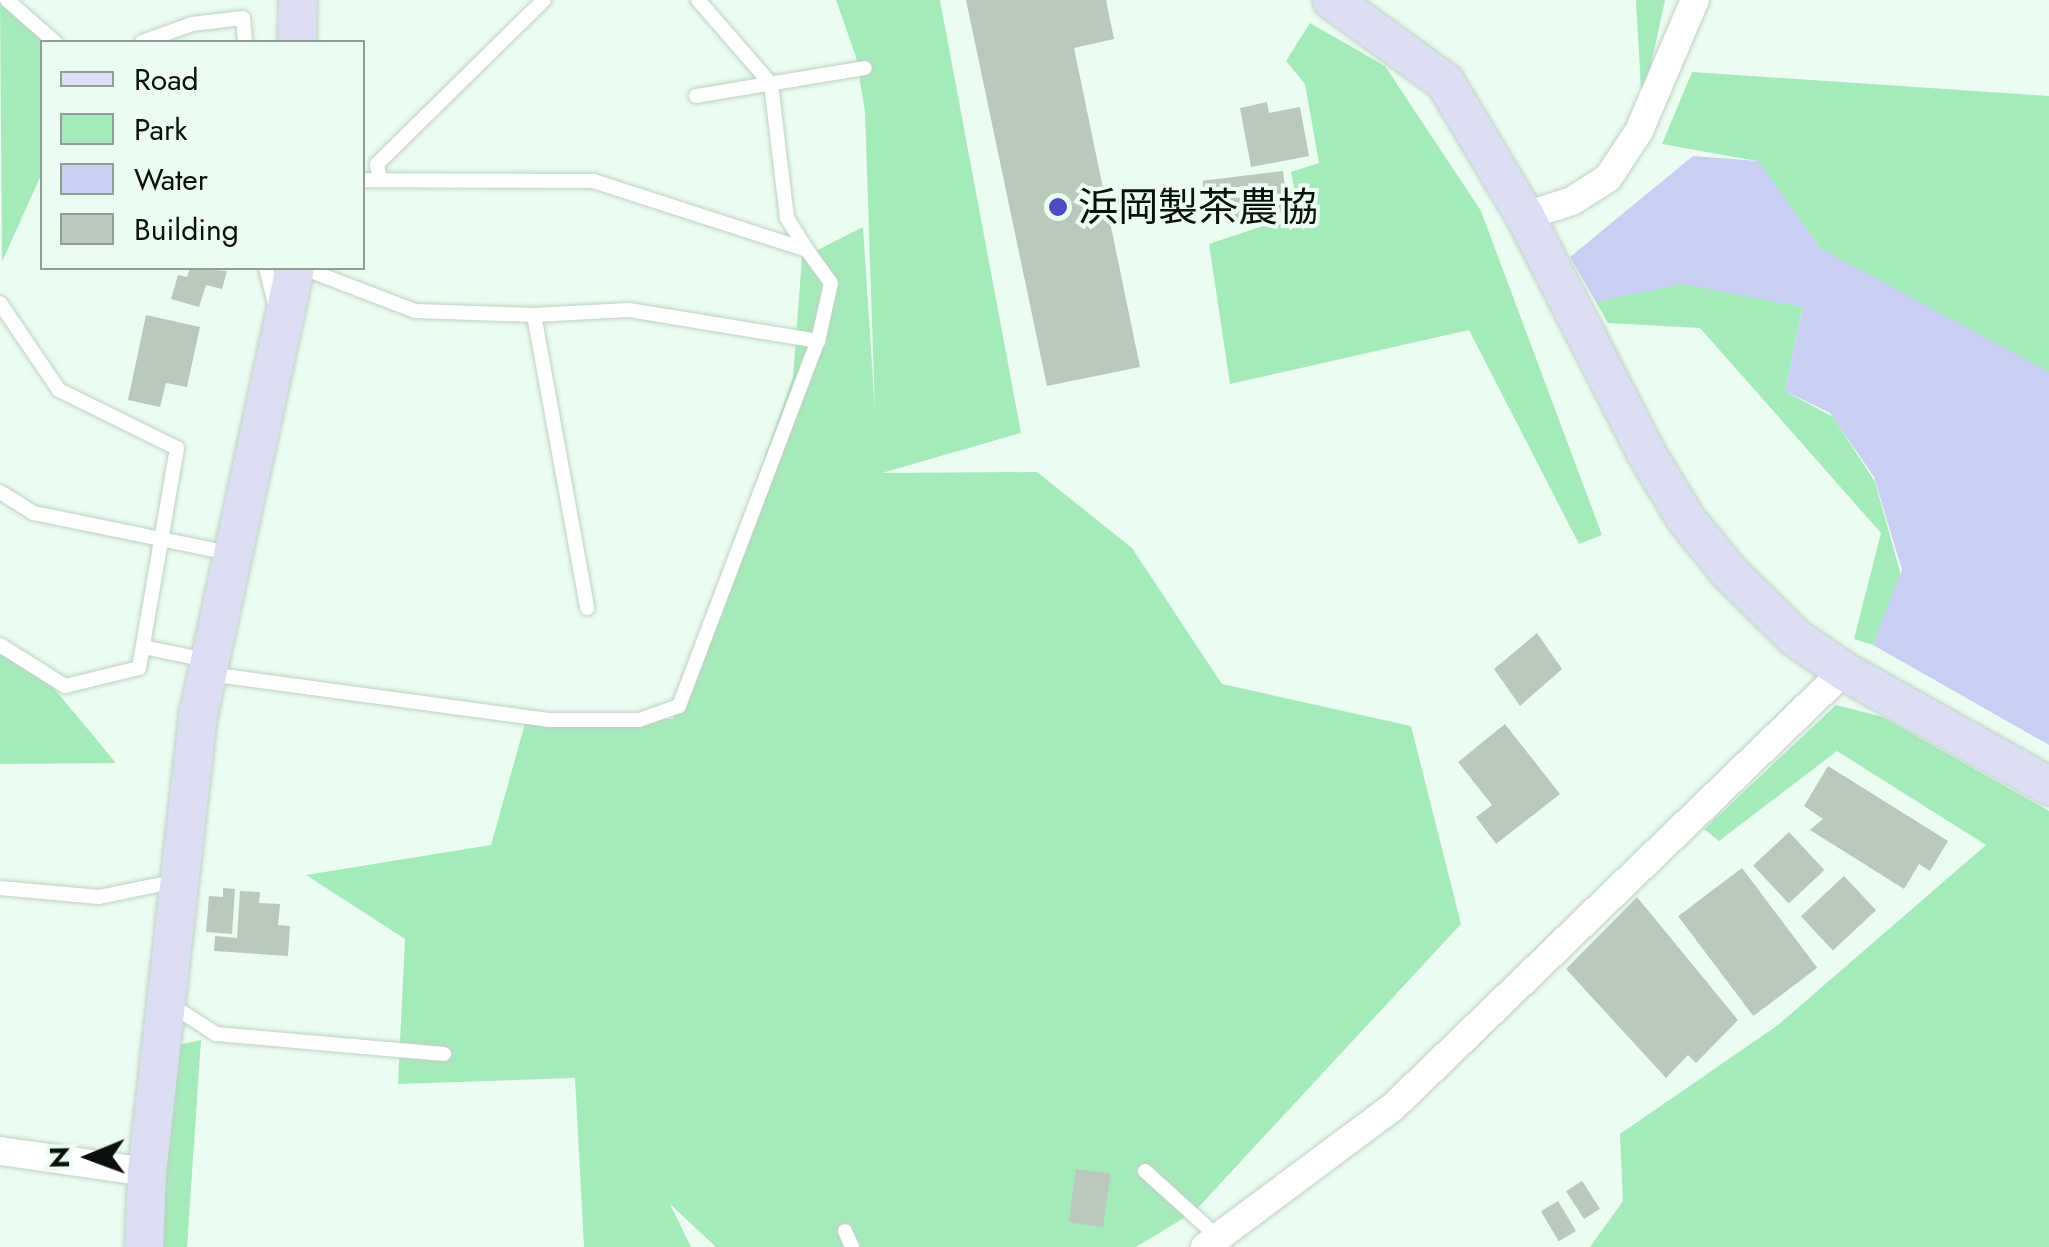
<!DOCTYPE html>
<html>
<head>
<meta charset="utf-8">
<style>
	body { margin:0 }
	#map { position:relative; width:2049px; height:1247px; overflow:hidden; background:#ebfdf0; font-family:Jost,"Noto Sans JP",sans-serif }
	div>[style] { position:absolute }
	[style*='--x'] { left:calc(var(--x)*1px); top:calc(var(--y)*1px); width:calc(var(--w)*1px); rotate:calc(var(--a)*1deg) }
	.green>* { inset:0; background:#a5eabb }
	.water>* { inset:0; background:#c9cff3 }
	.building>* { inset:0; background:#b9cabd; transform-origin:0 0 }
	.roads { filter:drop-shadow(0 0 2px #bfd1c4) drop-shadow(0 0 2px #bfd1c4) }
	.lane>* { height:14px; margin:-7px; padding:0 7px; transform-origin:7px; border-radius:7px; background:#fff }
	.street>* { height:28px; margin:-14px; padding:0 14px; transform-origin:14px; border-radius:14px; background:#fff }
	.secondary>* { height:38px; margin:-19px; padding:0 19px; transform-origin:19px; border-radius:19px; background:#dcdff3 }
	.dots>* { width:28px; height:28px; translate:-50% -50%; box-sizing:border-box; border:5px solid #ebfdf0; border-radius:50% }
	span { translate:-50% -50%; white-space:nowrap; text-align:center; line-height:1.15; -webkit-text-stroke:8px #ebfdf0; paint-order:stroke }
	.poi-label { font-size:40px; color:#0a100b }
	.left { translate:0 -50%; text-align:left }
	.legend { position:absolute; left:40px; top:40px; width:325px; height:230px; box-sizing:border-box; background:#ebfdf0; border:2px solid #919e94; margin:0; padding:12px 18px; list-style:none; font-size:30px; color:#0a100b }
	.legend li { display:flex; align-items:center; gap:20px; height:50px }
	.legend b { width:50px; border:2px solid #919e94 }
	.north { position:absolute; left:40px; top:1107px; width:100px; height:100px; -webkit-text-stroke:8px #ebfdf0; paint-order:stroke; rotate:269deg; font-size:28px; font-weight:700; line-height:40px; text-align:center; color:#0a100b }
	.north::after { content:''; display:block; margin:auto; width:35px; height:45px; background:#0a100b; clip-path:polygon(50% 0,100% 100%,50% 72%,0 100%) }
</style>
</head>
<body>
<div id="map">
	<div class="green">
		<i style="clip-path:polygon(0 0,53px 42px,42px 42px,42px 173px,2px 262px)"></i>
		<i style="clip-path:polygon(836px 0,940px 0,1021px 433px,882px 473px,1037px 472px,1132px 548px,1222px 684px,1411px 726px,1461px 924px,1194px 1212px,1136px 1247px,716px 1247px,670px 1204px,691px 1247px,584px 1247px,575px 1078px,398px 1084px,405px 939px,306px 875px,491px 845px,526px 720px,673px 719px,793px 377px,802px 258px,863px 227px,875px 411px,865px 112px,856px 57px)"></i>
		<i style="clip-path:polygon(1636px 0,1665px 0,1642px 106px)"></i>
		<i style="clip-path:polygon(1310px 23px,1385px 66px,1481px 211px,1602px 535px,1579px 544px,1469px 330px,1230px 384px,1209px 244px,1299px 214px,1291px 172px,1319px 163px,1305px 84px,1286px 61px)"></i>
		<i style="clip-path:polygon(1692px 72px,2049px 96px,2049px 392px,1820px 248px,1757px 161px,1662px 144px)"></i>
		<i style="clip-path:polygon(1682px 283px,1803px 307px,1785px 391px,1833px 417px,1875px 482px,1901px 575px,1873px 645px,1854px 639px,1881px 533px,1700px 328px,1608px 323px,1596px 302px)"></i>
		<i style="clip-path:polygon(0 654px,37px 668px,116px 763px,0 764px)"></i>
		<i style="clip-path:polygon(1836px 705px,1883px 717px,2049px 811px,2049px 1247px,1590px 1247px,1623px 1201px,1620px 1134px,1778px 1025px,1986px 845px,1837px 751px,1719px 841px,1704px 829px)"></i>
		<i style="clip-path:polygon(201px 1040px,187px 1247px,162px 1247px,159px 1178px,178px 1045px)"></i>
	</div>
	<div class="water">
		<i style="clip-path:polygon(1693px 156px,1758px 161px,1820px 248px,2049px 372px,2049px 745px,1873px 645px,1902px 570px,1874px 477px,1830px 413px,1785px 391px,1803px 307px,1682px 284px,1596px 302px,1570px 257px)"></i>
	</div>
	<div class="building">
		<i style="clip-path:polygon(966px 0,1106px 0,1114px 39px,1074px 48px,1140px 367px,1047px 386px)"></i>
		<i style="clip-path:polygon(1267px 102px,1269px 113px,1300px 107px,1309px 156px,1251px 167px,1240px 108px)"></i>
		<i style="left:1283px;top:171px;width:41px;height:81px;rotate:83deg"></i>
		<i style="clip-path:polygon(190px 268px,227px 271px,222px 289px,206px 285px,199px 307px,171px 299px,178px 275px,187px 277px)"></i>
		<i style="clip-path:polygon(146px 315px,200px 327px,187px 387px,166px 383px,160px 407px,128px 400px)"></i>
		<i style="clip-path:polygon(1537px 633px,1562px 669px,1520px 706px,1494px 669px)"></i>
		<i style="clip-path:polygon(1505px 724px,1560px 794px,1496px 844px,1476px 817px,1492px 805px,1458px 762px)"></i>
		<i style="clip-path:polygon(1828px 766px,1948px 841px,1930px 871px,1919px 864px,1904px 889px,1810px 830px,1823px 819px,1804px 806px)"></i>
		<i style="left:1789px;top:832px;width:52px;height:49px;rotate:47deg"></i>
		<i style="left:1742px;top:868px;width:125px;height:80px;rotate:53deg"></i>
		<i style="left:1844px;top:876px;width:47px;height:59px;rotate:47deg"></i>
		<i style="clip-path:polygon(223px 888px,235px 889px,232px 934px,206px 932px,209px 896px,223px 897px)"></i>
		<i style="clip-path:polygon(240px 891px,260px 892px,259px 903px,280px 904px,278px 925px,290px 926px,288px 956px,214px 951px,215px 936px,237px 938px)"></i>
		<i style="clip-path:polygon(1637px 897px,1738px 1020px,1696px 1063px,1688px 1055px,1666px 1078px,1566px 969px)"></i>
		<i style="left:1076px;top:1169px;width:35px;height:54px;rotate:8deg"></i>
		<i style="left:1582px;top:1181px;width:33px;height:19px;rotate:57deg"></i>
		<i style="left:1558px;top:1201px;width:35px;height:20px;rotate:59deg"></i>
	</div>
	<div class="roads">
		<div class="lane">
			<i style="--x:7;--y:0;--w:64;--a:41.2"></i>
			<i style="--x:698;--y:0;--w:111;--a:49"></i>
			<i style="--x:771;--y:84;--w:135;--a:83.2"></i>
			<i style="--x:787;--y:218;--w:38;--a:58"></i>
			<i style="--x:142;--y:42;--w:53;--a:-19.8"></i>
			<i style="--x:192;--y:24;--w:51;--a:-6.7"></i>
			<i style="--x:243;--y:18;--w:24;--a:85"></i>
			<i style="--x:696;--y:96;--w:171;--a:-9.4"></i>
			<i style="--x:380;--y:180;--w:16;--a:-101"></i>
			<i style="--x:377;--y:164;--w:234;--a:-44.5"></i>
			<i style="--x:266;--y:268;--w:38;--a:76"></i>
			<i style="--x:303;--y:268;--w:120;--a:21"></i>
			<i style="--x:415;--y:311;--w:119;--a:1.9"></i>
			<i style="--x:534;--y:315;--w:298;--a:79.7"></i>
			<i style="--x:0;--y:303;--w:105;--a:55.9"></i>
			<i style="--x:59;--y:390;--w:131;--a:26.2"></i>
			<i style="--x:177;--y:448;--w:223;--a:99.8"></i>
			<i style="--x:139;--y:668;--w:76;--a:166.3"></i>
			<i style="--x:65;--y:686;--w:77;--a:-147.8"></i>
			<i style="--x:534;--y:315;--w:95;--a:-3"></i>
			<i style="--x:629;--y:310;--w:192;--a:9.3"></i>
			<i style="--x:0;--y:492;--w:40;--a:32"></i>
			<i style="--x:34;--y:513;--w:199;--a:11.6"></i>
			<i style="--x:143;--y:647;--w:64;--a:11.7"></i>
			<i style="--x:209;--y:674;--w:344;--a:7.7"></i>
			<i style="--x:550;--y:720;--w:89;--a:0"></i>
			<i style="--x:639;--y:720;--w:42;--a:-19.3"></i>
			<i style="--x:679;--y:706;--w:391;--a:-69.2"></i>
			<i style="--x:818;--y:341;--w:59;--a:-77.4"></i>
			<i style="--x:831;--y:283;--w:41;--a:-126"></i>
			<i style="--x:807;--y:250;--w:224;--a:-162.1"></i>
			<i style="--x:594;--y:181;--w:232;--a:-179.8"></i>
			<i style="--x:0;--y:888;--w:99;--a:5.2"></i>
			<i style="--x:99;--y:897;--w:80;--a:-11.6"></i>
			<i style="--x:168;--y:1003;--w:57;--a:32.9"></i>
			<i style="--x:216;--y:1034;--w:229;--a:5"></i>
			<i style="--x:1145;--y:1171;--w:100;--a:42.2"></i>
			<i style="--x:845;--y:1231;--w:17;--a:66"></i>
		</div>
		<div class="street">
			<i style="--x:1525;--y:216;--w:49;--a:-17.7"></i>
			<i style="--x:1572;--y:201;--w:43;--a:-32.6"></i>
			<i style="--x:1608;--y:178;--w:56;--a:-56.6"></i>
			<i style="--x:1639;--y:131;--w:142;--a:-66.9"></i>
			<i style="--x:0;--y:1151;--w:148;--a:8.1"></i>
			<i style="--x:1205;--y:1247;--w:234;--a:-36.7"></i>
			<i style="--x:1393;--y:1107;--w:627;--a:-44.03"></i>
		</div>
		<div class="secondary">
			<i style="--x:1332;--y:0;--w:140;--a:36"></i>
			<i style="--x:1445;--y:82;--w:156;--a:59.2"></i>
			<i style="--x:1525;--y:216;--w:264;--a:62.9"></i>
			<i style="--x:1645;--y:451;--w:79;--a:58.9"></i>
			<i style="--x:1686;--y:519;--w:68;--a:50.9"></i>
			<i style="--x:1729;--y:572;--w:95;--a:44.6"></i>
			<i style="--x:1797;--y:639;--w:57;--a:34.2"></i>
			<i style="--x:1844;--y:671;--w:235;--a:29.3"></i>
			<i style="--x:297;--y:42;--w:42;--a:-88.6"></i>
			<i style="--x:144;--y:1247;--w:75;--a:-87.7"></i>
			<i style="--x:147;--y:1172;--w:463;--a:-83.6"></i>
			<i style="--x:199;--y:712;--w:454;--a:-77.8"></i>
		</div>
	</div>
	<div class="dots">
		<i style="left:1058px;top:207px;background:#4d4cc2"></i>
	</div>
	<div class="poi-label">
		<span class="left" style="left:1078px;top:207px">浜岡製茶農協</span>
	</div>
	<ul class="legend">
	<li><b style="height:12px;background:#dcdff3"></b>Road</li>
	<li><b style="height:28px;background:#a5eabb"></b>Park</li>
	<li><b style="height:28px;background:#c9cff3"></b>Water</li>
	<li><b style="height:28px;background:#b9cabd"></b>Building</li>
	</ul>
	<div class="north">N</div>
</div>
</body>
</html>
